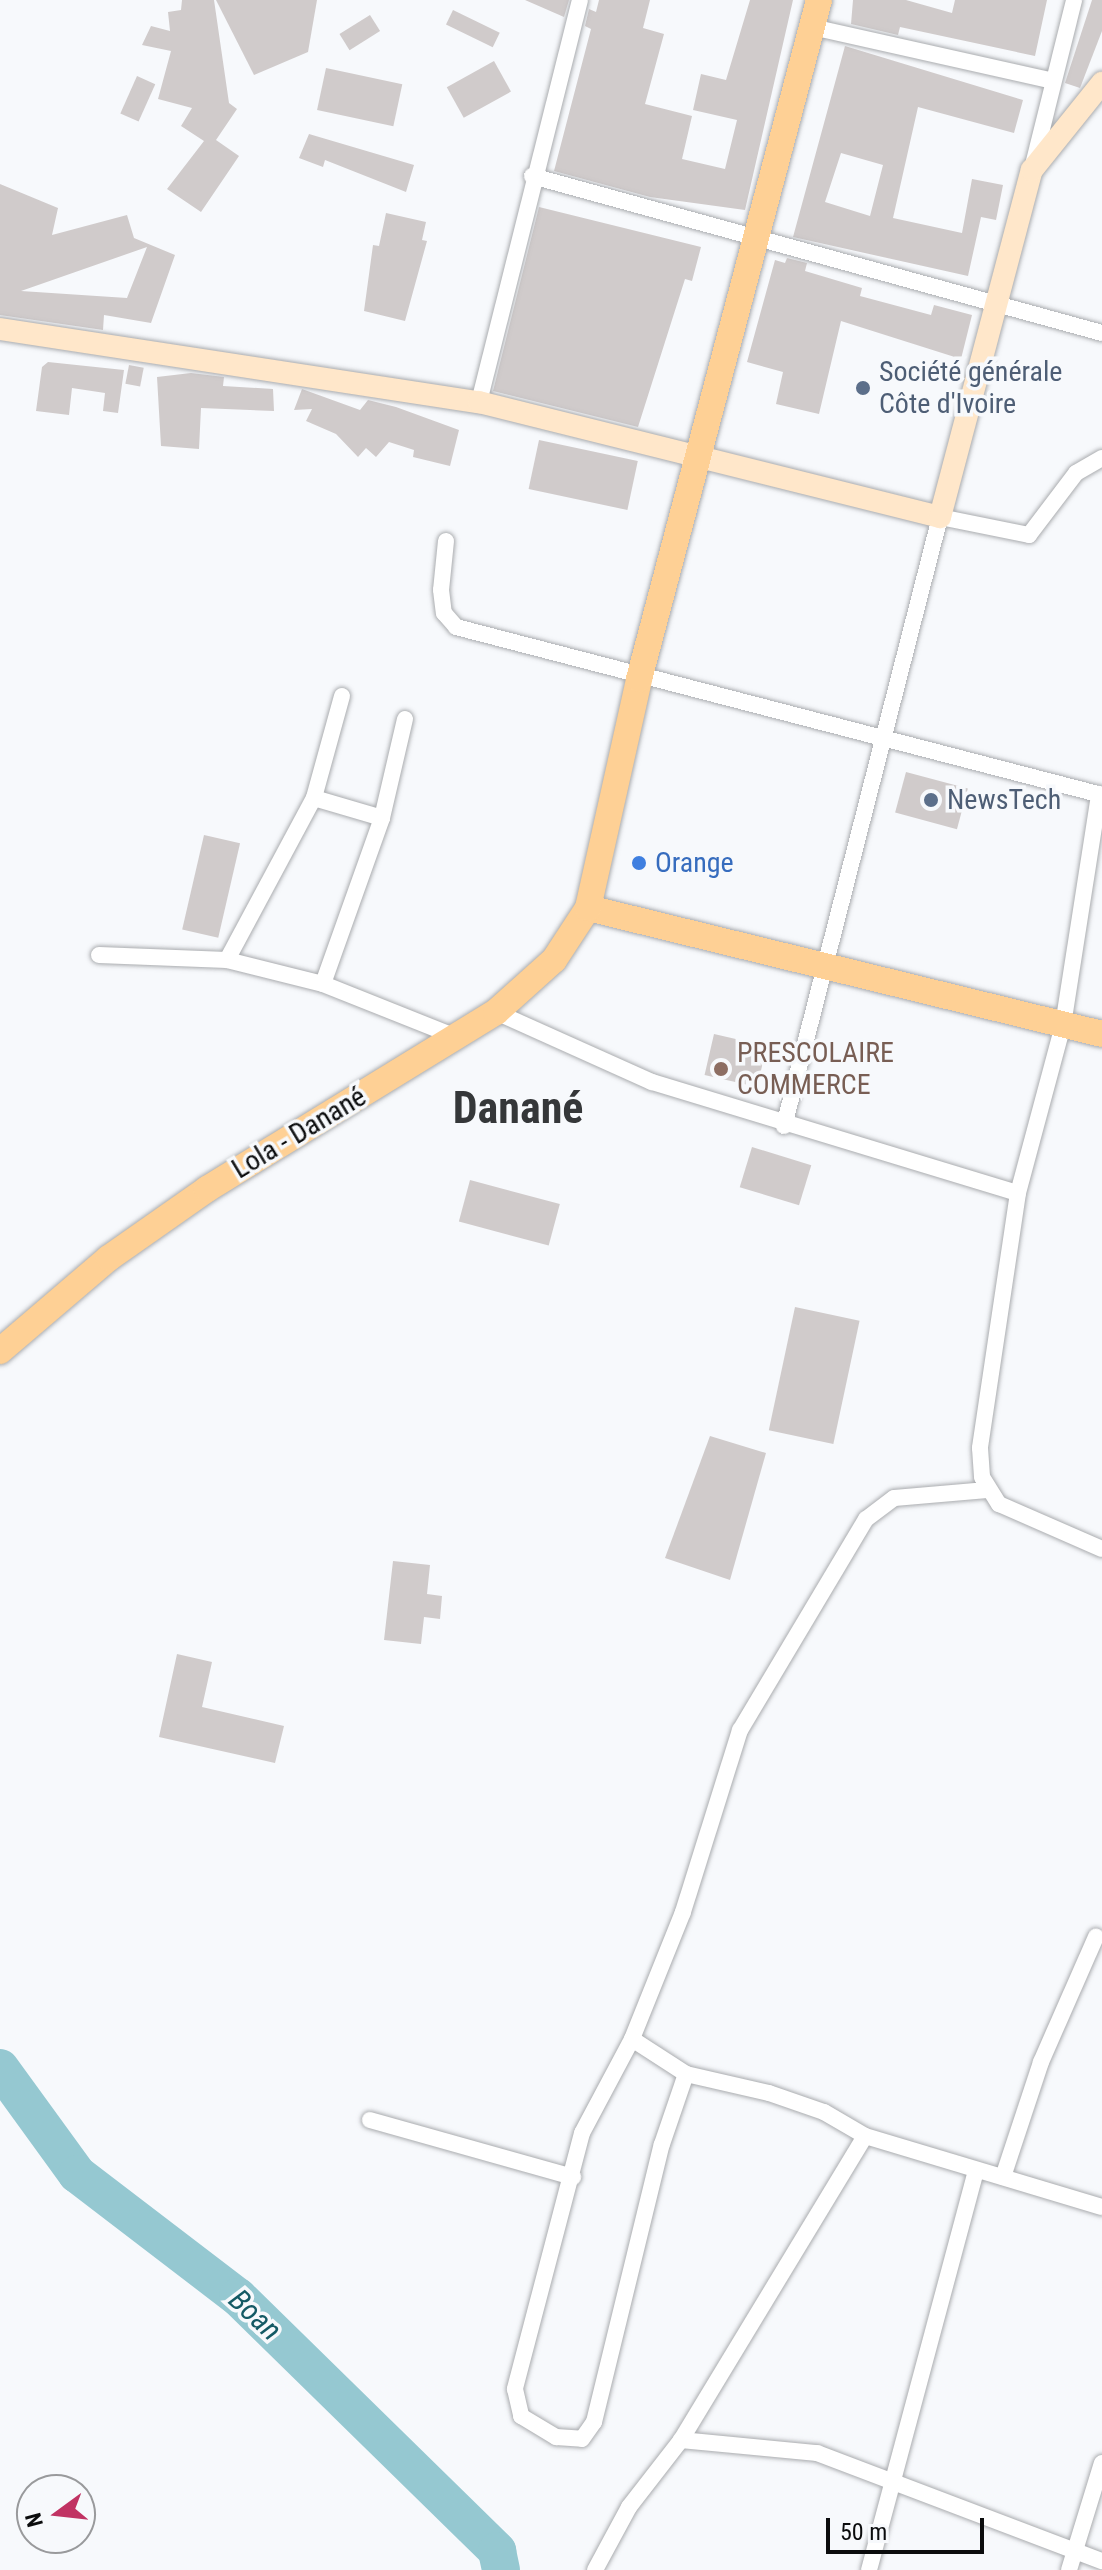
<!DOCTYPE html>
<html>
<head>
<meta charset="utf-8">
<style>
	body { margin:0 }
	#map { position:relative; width:1102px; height:2570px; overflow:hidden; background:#f7f9fc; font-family:"Roboto Condensed",sans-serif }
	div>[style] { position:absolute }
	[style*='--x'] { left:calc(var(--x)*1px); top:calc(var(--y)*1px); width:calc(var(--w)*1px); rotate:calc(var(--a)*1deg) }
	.river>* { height:38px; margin:-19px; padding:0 19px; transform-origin:19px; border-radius:19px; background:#95c8d1 }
	.building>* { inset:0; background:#d0cbcb; transform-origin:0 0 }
	.roads { filter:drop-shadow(0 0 2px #aaacaf) drop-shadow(0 0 2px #aaacaf) }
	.street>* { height:16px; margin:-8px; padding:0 8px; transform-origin:8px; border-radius:8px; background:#fff }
	.secondary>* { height:22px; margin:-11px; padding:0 11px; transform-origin:11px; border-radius:11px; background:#ffe7ca }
	.primary>* { height:26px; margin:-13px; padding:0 13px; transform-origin:13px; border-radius:13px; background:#fed095 }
	.dots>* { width:22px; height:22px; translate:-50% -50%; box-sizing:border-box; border:4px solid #f7f9fc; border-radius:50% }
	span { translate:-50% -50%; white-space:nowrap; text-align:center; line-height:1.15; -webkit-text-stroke:7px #f7f9fc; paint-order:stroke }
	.service-label { font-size:28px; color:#4e5e75 }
	.left { translate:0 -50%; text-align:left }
	.shop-label { font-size:28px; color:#366cbe }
	.education-label { font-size:28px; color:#785e54 }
	.street-label { font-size:28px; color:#0b0c0d }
	.water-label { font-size:30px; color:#145a65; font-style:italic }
	.town-label { font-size:44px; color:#353739; font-weight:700 }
	.north { position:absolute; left:16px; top:2474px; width:80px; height:80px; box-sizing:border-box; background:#f7f9fc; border:2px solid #999a9c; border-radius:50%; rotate:255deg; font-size:22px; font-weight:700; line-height:32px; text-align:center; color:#0b0c0d }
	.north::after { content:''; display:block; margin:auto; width:28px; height:36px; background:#c13363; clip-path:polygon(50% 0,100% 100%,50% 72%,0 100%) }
	.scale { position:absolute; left:826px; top:2518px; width:158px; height:36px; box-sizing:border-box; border:4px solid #0b0c0d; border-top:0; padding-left:10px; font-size:24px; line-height:28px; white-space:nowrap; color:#0b0c0d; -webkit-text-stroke:6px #f7f9fc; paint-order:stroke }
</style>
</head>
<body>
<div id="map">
	<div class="river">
		<i style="--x:0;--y:2068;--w:131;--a:54"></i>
		<i style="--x:77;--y:2174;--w:203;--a:37.4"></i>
		<i style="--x:238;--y:2297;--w:363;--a:44.4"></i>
		<i style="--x:497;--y:2551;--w:19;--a:78"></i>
	</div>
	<div class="building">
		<i style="clip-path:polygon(182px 0,214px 0,229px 103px,237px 109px,216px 140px,239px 156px,201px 212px,167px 189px,204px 141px,181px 126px,192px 108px,158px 99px,171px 51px,142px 45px,151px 26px,170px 31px,168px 12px,181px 10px)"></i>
		<i style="clip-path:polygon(216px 0,317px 0,308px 52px,254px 75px)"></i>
		<i style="clip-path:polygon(525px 0,569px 0,564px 17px)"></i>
		<i style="clip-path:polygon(599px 0,650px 0,643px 28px,664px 34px,645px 104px,692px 116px,682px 159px,725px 169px,737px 120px,693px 110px,701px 74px,726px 80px,750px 0,793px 0,745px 210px,650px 197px,554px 171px,591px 29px,585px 26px,589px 9px,596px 12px)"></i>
		<i style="clip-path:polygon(853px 0,906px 0,952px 13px,955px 0,1047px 0,1035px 56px,900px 27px,898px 35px,851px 24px)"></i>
		<i style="clip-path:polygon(1092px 0,1102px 0,1102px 31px,1080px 88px,1065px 83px)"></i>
		<i style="left:453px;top:10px;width:52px;height:16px;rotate:26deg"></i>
		<i style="left:370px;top:15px;width:19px;height:36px;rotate:58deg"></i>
		<i style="clip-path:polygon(evenodd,845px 46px,1023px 100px,1014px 133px,918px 107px,893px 218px,962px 233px,972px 179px,1003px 185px,996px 220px,981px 217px,968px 276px,793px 237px,845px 46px,841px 153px,883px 165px,870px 216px,825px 202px,841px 153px)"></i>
		<i style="left:494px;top:61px;width:35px;height:54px;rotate:61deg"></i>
		<i style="left:326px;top:68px;width:78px;height:43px;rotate:12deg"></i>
		<i style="left:137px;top:76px;width:20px;height:41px;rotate:24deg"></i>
		<i style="clip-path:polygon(309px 134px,414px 165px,406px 192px,325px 160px,323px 167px,299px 158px)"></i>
		<i style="clip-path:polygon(evenodd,0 184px,58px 208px,52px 235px,127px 215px,134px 238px,175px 255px,151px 323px,104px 315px,103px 330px,0 315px,0 184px,147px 247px,127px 298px,21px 291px,147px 247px)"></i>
		<i style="clip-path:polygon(539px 207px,701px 247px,692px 281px,685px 279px,638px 427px,493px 391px)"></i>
		<i style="clip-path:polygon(386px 213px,426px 222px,422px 240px,427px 241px,405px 321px,364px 311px,373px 245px,379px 246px)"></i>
		<i style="clip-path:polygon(787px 258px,807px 263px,805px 271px,862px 288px,860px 296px,931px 315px,934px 305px,972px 315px,961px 359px,841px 321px,819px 414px,776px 404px,783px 372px,747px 362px,775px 260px,785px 263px)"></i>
		<i style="clip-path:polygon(48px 362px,124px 370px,118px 413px,103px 411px,105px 393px,72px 388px,69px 415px,36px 411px,42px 367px)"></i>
		<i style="left:129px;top:365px;width:15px;height:19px;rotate:11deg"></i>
		<i style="clip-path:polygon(191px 373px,224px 377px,223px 386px,273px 389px,274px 411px,201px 408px,199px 449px,161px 446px,157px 377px)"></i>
		<i style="clip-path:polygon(302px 389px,360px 410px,368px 400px,396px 407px,459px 430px,450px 466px,413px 457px,414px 450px,389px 442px,376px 457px,366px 448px,358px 457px,336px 434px,306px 421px,312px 409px,294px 410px)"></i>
		<i style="left:539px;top:440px;width:101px;height:50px;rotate:12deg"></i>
		<i style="left:906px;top:772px;width:64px;height:42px;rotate:15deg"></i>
		<i style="left:204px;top:835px;width:37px;height:97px;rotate:13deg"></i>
		<i style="left:714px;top:1034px;width:54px;height:42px;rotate:13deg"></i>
		<i style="left:752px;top:1147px;width:62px;height:42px;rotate:17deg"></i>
		<i style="left:470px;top:1180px;width:93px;height:43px;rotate:15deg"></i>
		<i style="left:795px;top:1307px;width:66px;height:126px;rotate:12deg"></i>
		<i style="clip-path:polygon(710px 1436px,766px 1453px,730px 1580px,665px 1558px)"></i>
		<i style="clip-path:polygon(393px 1561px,430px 1565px,427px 1594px,442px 1596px,440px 1619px,424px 1617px,421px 1644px,384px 1640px)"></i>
		<i style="clip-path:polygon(177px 1654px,212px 1662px,202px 1707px,284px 1726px,275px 1763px,159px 1737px)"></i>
	</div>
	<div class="roads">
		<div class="street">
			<i style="--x:812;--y:27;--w:247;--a:12.6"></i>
			<i style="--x:1033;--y:165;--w:170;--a:-76"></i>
			<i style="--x:532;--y:176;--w:591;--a:15.4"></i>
			<i style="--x:479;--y:402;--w:414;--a:-75.9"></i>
			<i style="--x:446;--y:541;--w:49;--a:95.8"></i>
			<i style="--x:441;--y:590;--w:23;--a:83"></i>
			<i style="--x:444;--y:613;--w:18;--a:49"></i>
			<i style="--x:456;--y:627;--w:667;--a:14.58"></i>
			<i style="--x:342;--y:696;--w:106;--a:105.4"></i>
			<i style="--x:314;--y:798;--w:71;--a:16.4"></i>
			<i style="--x:405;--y:719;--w:102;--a:103.1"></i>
			<i style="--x:382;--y:818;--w:176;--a:109.6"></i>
			<i style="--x:323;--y:984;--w:141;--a:21.7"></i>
			<i style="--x:99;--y:955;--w:128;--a:2.2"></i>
			<i style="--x:227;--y:960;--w:99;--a:14"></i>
			<i style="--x:227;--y:960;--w:184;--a:-61.8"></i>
			<i style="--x:496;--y:1012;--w:171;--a:24.2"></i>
			<i style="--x:652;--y:1082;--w:382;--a:16.9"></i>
			<i style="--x:1018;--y:1193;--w:258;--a:98.5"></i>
			<i style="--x:980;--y:1448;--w:29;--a:86"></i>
			<i style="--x:982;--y:1477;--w:32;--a:58"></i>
			<i style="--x:999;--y:1504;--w:112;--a:23.6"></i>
			<i style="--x:784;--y:1126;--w:629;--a:-75.63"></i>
			<i style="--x:940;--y:517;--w:91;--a:11.4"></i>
			<i style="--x:1029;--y:535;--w:78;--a:-52.8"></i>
			<i style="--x:1076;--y:473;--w:30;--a:-30"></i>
			<i style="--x:1018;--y:1193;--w:174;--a:-75"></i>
			<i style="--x:1063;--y:1025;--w:234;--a:-81.1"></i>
			<i style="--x:987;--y:1490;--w:93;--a:175.1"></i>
			<i style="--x:894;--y:1498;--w:35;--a:143"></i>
			<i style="--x:866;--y:1519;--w:246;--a:120.8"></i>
			<i style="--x:740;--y:1730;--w:191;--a:107.4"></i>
			<i style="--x:683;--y:1912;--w:137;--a:111.9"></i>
			<i style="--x:632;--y:2039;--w:64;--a:32.9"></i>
			<i style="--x:686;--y:2074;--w:85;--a:12.9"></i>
			<i style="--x:769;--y:2093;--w:58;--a:19.1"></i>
			<i style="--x:824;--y:2112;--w:48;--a:30.3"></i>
			<i style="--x:865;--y:2136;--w:247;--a:16.7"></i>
			<i style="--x:632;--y:2039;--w:106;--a:118"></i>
			<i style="--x:582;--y:2133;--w:265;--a:104.7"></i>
			<i style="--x:515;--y:2389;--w:28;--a:77"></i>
			<i style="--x:521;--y:2416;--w:41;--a:31"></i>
			<i style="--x:556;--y:2437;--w:26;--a:4"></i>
			<i style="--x:582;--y:2439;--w:21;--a:-55"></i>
			<i style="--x:594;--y:2422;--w:286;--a:-76.3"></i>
			<i style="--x:662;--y:2144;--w:74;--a:-71.1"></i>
			<i style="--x:370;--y:2120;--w:211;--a:15.7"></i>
			<i style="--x:1003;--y:2177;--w:121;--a:-71.7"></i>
			<i style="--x:1041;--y:2062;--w:137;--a:-66.3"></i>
			<i style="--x:681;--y:2440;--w:355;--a:-58.8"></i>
			<i style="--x:595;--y:2570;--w:72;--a:-61.6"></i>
			<i style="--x:629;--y:2507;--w:85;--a:-52.2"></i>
			<i style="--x:681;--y:2440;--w:137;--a:5.5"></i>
			<i style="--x:817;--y:2453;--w:305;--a:20.8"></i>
			<i style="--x:869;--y:2570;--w:414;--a:-75"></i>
			<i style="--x:1069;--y:2570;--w:112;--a:-72.9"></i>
		</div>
		<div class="secondary">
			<i style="--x:0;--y:329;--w:485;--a:8.7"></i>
			<i style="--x:479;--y:402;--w:475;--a:14"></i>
			<i style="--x:940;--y:517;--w:359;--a:-75.2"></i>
			<i style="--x:1032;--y:170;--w:112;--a:-51.2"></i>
		</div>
		<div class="primary">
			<i style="--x:588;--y:908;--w:529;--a:13.77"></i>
			<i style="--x:0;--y:1351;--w:143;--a:-40.5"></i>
			<i style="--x:109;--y:1258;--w:120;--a:-35.1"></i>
			<i style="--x:207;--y:1189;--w:339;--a:-31.5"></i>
			<i style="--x:496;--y:1012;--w:78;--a:-41.9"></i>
			<i style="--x:554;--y:960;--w:62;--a:-56.8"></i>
			<i style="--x:588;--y:908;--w:235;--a:-77.4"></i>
			<i style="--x:639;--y:679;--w:702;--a:-75.15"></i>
		</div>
	</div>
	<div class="dots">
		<i style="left:863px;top:388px;background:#5c6f8a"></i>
		<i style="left:931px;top:800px;background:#5c6f8a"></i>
		<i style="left:639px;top:863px;background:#3f7fe0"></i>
		<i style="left:721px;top:1069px;background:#8d6e63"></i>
	</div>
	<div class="service-label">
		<span class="left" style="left:879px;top:388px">Société générale<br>Côte d'Ivoire</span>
		<span class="left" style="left:947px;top:800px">NewsTech</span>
	</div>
	<div class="shop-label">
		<span class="left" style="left:655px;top:863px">Orange</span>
	</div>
	<div class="education-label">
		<span class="left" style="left:737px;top:1069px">PRESCOLAIRE<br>COMMERCE</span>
	</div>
	<div class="street-label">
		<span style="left:299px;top:1133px;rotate:-31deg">Lola - Danané</span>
	</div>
	<div class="water-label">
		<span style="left:255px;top:2315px;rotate:43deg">Boan</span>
	</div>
	<div class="town-label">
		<span style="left:518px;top:1108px">Danané</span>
	</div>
	<div class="north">N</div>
	<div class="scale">50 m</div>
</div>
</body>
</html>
